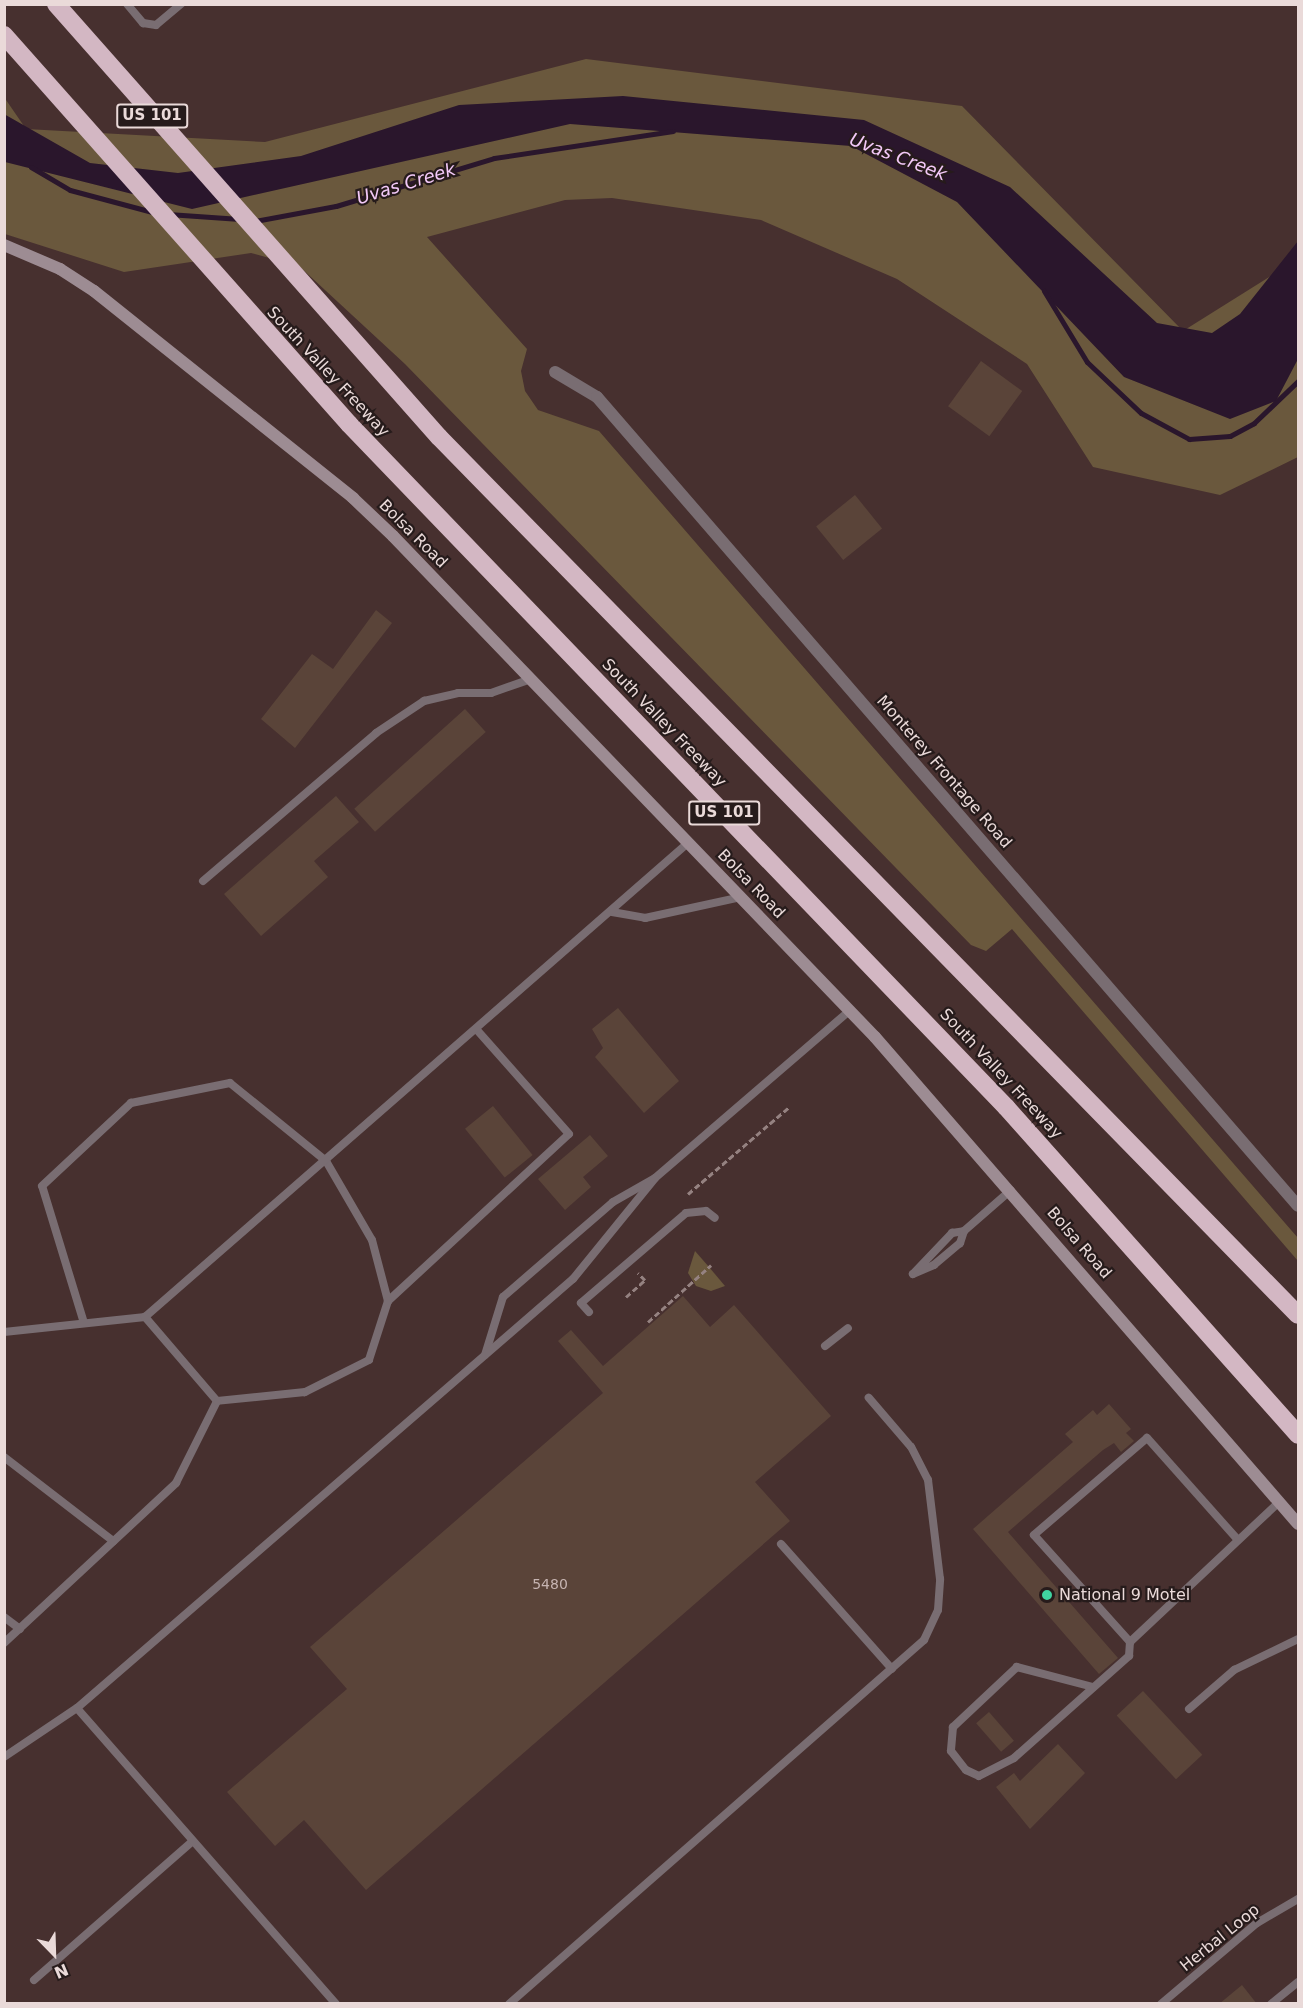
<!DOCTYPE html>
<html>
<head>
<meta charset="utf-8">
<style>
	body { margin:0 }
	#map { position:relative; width:1303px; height:2008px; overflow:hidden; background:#47302f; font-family:"DejaVu Sans",sans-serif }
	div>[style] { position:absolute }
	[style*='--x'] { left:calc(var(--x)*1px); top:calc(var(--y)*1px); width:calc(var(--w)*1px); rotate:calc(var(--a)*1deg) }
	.green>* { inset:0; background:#6a583d }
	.water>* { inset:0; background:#2a162c }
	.stream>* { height:5px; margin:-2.5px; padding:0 2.5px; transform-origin:2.5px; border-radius:2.5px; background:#2a162c }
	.building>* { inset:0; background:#5a4439; transform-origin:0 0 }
	.path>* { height:3px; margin-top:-1.5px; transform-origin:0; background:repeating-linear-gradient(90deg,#958281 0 6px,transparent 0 9px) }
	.lane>* { height:8px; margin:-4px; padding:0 4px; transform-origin:4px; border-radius:4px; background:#796d72 }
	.street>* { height:12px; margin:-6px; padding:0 6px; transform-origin:6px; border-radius:6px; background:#796d72 }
	.secondary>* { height:12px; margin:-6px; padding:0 6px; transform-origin:6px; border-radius:6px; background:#9d8c93 }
	.highway>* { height:18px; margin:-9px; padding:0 9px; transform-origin:9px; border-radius:9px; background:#d3b7c3 }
	.dots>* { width:16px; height:16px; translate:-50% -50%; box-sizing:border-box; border:3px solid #261b1b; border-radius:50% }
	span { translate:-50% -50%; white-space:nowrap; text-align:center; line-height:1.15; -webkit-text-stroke:4.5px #261b1b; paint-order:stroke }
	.number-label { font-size:14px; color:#c6b4b1 }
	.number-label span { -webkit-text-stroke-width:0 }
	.shield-label span { padding:2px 4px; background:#261b1b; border:2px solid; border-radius:4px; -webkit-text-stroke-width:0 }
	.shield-label { font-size:15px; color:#eadad9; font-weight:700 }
	.street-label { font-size:16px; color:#eadad9 }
	.poi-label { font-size:16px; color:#eadad9 }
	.left { translate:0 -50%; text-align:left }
	.water-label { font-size:18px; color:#f3c9f8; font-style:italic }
	.frame { position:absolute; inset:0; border:6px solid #eadad9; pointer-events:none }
	.north { position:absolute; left:24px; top:1924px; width:60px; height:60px; -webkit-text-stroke:4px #261b1b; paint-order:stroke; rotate:157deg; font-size:16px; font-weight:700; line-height:24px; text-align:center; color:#eadad9 }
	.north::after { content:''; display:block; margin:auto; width:21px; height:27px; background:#eadad9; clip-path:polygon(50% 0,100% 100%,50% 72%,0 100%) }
</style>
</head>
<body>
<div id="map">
	<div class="green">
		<i style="clip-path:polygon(586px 59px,962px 106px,1183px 331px,1298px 259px,1298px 457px,1220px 495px,1093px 467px,1027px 364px,897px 279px,761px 220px,612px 198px,565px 200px,427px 237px,527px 349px,521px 371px,525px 391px,538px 410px,599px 431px,1298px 1238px,1298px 1261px,1012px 929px,986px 951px,971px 945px,405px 364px,299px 266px,251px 253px,124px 272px,5px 234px,4px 97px,26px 129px,265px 142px)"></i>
		<i style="clip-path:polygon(695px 1251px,709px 1267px,725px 1286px,711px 1291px,696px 1286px,688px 1273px)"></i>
	</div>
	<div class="water">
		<i style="clip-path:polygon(623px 96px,864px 120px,1010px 187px,1157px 323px,1212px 333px,1240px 314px,1298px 241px,1298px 359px,1276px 401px,1230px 419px,1124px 377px,957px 202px,851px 146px,570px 124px,192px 209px,5px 162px,4px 114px,90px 163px,178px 173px,301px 156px,459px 105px)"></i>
	</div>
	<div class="stream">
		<i style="--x:31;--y:167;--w:45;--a:30.5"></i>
		<i style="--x:70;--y:190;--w:89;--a:15"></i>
		<i style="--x:168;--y:214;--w:72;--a:4"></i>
		<i style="--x:255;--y:221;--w:82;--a:-10.5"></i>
		<i style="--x:336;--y:206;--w:165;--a:-16.9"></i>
		<i style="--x:494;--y:158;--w:181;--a:-8.6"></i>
		<i style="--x:1044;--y:291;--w:83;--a:58.8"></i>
		<i style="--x:1087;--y:362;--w:74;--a:43.4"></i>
		<i style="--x:1141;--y:413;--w:55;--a:28.4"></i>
		<i style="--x:1189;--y:439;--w:41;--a:-4.2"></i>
		<i style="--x:1230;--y:436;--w:27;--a:-28"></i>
		<i style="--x:1254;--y:423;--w:61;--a:-43.7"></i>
	</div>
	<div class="building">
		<i style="left:981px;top:361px;width:51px;height:56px;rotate:36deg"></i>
		<i style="left:855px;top:495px;width:43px;height:50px;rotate:51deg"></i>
		<i style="clip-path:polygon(376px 610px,392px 623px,295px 748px,261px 719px,312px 654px,333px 669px)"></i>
		<i style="left:465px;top:709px;width:31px;height:149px;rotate:48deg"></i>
		<i style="clip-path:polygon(336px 796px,359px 822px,314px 861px,328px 877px,261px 936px,224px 894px)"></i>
		<i style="clip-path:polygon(618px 1008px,679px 1081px,644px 1113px,595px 1057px,603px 1048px,592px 1029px)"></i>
		<i style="left:493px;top:1106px;width:63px;height:36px;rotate:51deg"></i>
		<i style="clip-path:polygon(590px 1135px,608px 1156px,583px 1177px,591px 1187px,565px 1210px,538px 1179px)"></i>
		<i style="clip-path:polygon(683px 1296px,710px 1327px,734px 1305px,831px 1416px,755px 1482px,790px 1521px,366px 1890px,304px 1820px,275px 1846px,227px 1792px,347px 1689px,310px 1647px,603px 1393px,558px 1341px,571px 1330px,603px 1366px)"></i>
		<i style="clip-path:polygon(1109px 1404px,1131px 1429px,1126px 1433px,1134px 1441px,1121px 1452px,1114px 1443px,1103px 1450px,1008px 1532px,1118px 1658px,1099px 1674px,973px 1529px,1073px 1442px,1065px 1434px,1093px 1410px,1097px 1415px)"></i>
		<i style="left:1143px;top:1691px;width:87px;height:36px;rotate:47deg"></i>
		<i style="left:989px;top:1712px;width:38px;height:17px;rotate:49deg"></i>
		<i style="clip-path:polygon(1058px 1744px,1085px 1773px,1030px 1829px,996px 1787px,1014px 1773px,1020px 1781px)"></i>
		<i style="clip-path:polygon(1242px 1985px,1257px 2004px,1219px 2004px)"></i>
	</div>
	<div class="path">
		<i style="--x:688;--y:1194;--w:133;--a:-40.7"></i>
		<i style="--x:626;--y:1297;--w:25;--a:-42"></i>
		<i style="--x:645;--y:1280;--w:10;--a:-135"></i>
		<i style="--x:648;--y:1322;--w:85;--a:-42.1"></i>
	</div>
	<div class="lane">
		<i style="--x:127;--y:4;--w:25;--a:50"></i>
		<i style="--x:143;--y:23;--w:13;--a:9"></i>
		<i style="--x:156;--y:25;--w:33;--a:-40"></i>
		<i style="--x:203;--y:881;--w:228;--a:-40.5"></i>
		<i style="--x:376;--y:733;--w:58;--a:-33.7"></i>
		<i style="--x:424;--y:701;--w:35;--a:-13"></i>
		<i style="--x:458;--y:693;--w:33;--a:0"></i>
		<i style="--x:491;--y:693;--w:42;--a:-19.3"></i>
		<i style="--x:612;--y:912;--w:34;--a:10"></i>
		<i style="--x:645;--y:918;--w:98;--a:-12.3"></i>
		<i style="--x:964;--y:1231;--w:13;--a:108"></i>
		<i style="--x:960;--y:1243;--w:34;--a:140"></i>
		<i style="--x:934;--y:1265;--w:23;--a:157"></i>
		<i style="--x:913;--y:1274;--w:57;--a:-46.4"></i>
		<i style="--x:952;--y:1233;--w:12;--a:-9"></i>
		<i style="--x:964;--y:1231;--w:62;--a:-41.1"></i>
		<i style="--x:388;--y:1301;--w:246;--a:-42.7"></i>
		<i style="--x:569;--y:1134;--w:140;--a:-131.5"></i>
		<i style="--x:589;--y:1312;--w:12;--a:-132"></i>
		<i style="--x:581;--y:1303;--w:138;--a:-40.6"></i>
		<i style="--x:686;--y:1213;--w:20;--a:-6"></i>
		<i style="--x:706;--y:1211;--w:11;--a:38"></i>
		<i style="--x:84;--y:1323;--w:143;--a:-107"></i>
		<i style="--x:42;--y:1186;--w:122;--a:-43"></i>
		<i style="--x:131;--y:1103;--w:101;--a:-11.4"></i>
		<i style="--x:230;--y:1083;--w:124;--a:39.1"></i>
		<i style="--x:326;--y:1161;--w:91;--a:59.8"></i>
		<i style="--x:372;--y:1240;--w:63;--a:75.3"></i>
		<i style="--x:388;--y:1301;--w:62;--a:107.9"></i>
		<i style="--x:369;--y:1360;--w:72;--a:153.4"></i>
		<i style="--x:305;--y:1392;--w:88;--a:174.2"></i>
		<i style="--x:4;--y:1332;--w:142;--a:-6.1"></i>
		<i style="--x:145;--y:1317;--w:721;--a:-41.12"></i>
		<i style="--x:825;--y:1346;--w:29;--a:-38"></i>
		<i style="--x:485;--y:1355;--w:61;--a:-72.8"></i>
		<i style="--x:503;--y:1297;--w:145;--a:-40.8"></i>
		<i style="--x:613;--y:1202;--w:48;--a:-29.7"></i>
		<i style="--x:655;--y:1178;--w:257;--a:-40.7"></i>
		<i style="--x:4;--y:1457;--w:138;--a:37.6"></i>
		<i style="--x:1238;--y:1540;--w:137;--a:-131.7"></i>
		<i style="--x:1147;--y:1438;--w:149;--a:139.4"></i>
		<i style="--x:1034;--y:1535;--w:144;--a:48.1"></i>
		<i style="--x:1130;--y:1642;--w:204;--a:-43.2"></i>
		<i style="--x:781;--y:1544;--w:167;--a:48.4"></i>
		<i style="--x:4;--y:1617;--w:20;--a:37"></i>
		<i style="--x:4;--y:1643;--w:235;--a:-42.9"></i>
		<i style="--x:176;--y:1483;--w:92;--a:-63.4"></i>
		<i style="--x:217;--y:1401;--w:111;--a:-130.6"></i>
		<i style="--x:1093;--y:1687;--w:79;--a:-165.3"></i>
		<i style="--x:1017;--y:1667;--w:88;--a:136.8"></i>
		<i style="--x:953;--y:1727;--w:24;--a:95"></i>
		<i style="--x:951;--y:1751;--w:24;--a:52"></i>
		<i style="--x:966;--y:1770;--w:14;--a:25"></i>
		<i style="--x:979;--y:1776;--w:39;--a:-27"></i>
		<i style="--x:1014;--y:1758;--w:154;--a:-41.6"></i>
		<i style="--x:1129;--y:1656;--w:14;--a:-86"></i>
		<i style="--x:1189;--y:1709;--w:60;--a:-40.9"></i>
		<i style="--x:1234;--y:1670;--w:71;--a:-25.8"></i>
		<i style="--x:4;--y:1757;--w:88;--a:-33.9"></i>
		<i style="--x:34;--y:1980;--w:211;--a:-41.2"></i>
		<i style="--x:336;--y:2004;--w:393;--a:-131.2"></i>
		<i style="--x:77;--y:1708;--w:656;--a:-40.86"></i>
		<i style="--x:573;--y:1279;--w:130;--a:-50.9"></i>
		<i style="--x:509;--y:2004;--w:552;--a:-41.25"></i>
		<i style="--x:924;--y:1640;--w:33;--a:-65"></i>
		<i style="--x:938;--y:1610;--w:31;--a:-86"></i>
		<i style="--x:940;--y:1579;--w:100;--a:-96.9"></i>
		<i style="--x:928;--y:1480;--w:37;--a:-117"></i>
		<i style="--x:911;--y:1447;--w:65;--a:-130.6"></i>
		<i style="--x:1161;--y:2004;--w:126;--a:-40.2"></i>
		<i style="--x:1257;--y:1923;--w:48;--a:-30.3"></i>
		<i style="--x:1271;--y:2004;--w:35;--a:-39"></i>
	</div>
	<div class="street">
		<i style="--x:555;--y:372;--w:49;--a:30.8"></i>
		<i style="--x:597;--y:397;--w:1070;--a:49.09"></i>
	</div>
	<div class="secondary">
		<i style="--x:4;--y:245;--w:61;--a:23.2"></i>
		<i style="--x:60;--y:269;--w:40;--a:32.9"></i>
		<i style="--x:94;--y:291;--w:332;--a:38.6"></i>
		<i style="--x:353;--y:498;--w:55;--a:43.5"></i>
		<i style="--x:393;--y:536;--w:695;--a:46.11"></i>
		<i style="--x:875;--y:1037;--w:645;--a:49.02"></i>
	</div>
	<div class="highway">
		<i style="--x:56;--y:4;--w:578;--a:48.51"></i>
		<i style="--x:439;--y:437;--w:1228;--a:45.63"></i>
		<i style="--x:4;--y:35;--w:520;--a:48.43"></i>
		<i style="--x:349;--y:424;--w:948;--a:46.11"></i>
		<i style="--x:1006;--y:1107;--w:439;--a:48.3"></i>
	</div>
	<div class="dots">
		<i style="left:1047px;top:1595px;background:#40d4a1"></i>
	</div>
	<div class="number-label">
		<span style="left:550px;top:1584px">5480</span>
	</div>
	<div class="shield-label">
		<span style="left:152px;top:116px">US 101</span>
		<span style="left:724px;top:813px">US 101</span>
	</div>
	<div class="street-label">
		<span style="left:328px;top:372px;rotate:47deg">South Valley Freeway</span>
		<span style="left:413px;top:534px;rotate:45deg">Bolsa Road</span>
		<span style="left:664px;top:723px;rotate:46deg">South Valley Freeway</span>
		<span style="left:944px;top:772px;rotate:49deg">Monterey Frontage Road</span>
		<span style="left:751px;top:884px;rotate:46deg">Bolsa Road</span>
		<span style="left:1001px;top:1074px;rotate:47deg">South Valley Freeway</span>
		<span style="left:1079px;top:1243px;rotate:49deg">Bolsa Road</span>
		<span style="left:1220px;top:1938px;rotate:-39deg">Herbal Loop</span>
	</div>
	<div class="poi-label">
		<span class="left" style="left:1059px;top:1595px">National 9 Motel</span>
	</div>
	<div class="water-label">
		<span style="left:898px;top:157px;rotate:21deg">Uvas Creek</span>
		<span style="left:406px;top:184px;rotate:-17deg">Uvas Creek</span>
	</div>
	<div class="frame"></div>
	<div class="north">N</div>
</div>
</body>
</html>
